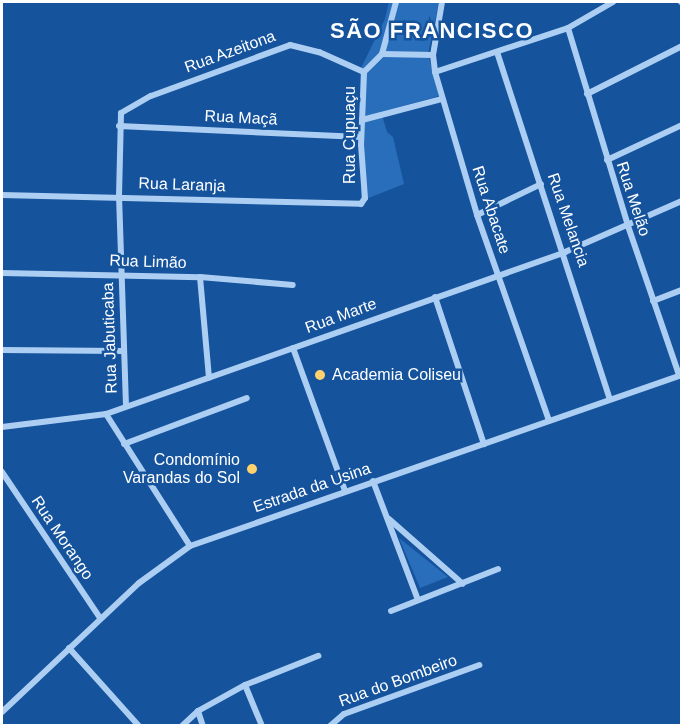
<!DOCTYPE html>
<html>
<head>
<meta charset="utf-8">
<style>
	body { margin:0 }
	#map { position:relative; width:683px; height:727px; overflow:hidden; background:#15539d; font-family:Helvetica,sans-serif }
	div>[style] { position:absolute }
	[style*='--x'] { left:calc(var(--x)*1px); top:calc(var(--y)*1px); width:calc(var(--w)*1px); rotate:calc(var(--a)*1deg) }
	.green>* { inset:0; background:#286ebb }
	.minor>* { height:6px; margin:-3px; padding:0 3px; transform-origin:3px; border-radius:3px; background:#accef3 }
	.dots>* { width:16px; height:16px; translate:-50% -50%; box-sizing:border-box; border:3px solid #15539d; border-radius:50% }
	span { translate:-50% -50%; white-space:nowrap; text-align:center; line-height:1.15; -webkit-text-stroke:5px #15539d; paint-order:stroke }
	.street-label { font-size:16px; color:#fff }
	.poi-label { font-size:16px; color:#fff }
	.left { translate:0 -50%; text-align:left }
	.right { translate:-100% -50%; text-align:right }
	.district-label { font-size:22px; color:#fff; font-weight:700; letter-spacing:1.5px }
	.frame { position:absolute; inset:0; border:3px solid #fff; pointer-events:none }
</style>
</head>
<body>
<div id="map">
	<div class="green">
		<i style="clip-path:polygon(389px 2px,439px 2px,428px 54px,439px 96px,381px 112px,387px 132px,393px 137px,404px 184px,361px 201px,360px 70px,385px 19px)"></i>
		<i style="clip-path:polygon(399px 538px,448px 577px,420px 588px)"></i>
	</div>
	<div class="minor">
		<i style="--x:442;--y:2;--w:54;--a:99.6"></i>
		<i style="--x:433;--y:55;--w:17;--a:83"></i>
		<i style="--x:435;--y:72;--w:149;--a:73.6"></i>
		<i style="--x:477;--y:215;--w:218;--a:70.7"></i>
		<i style="--x:681;--y:2;--w:1;--a:0"></i>
		<i style="--x:568;--y:28;--w:207;--a:73.1"></i>
		<i style="--x:628;--y:226;--w:157;--a:71.1"></i>
		<i style="--x:497;--y:52;--w:365;--a:72"></i>
		<i style="--x:382;--y:54;--w:51;--a:1.1"></i>
		<i style="--x:435;--y:72;--w:140;--a:-18.3"></i>
		<i style="--x:568;--y:28;--w:52;--a:-30"></i>
		<i style="--x:587;--y:94;--w:106;--a:-26.8"></i>
		<i style="--x:362;--y:120;--w:83;--a:-14.7"></i>
		<i style="--x:119;--y:126;--w:242;--a:2.6"></i>
		<i style="--x:607;--y:160;--w:83;--a:-25"></i>
		<i style="--x:2;--y:195;--w:359;--a:1.4"></i>
		<i style="--x:361;--y:204;--w:7;--a:-56"></i>
		<i style="--x:365;--y:198;--w:53;--a:-94.3"></i>
		<i style="--x:361;--y:145;--w:73;--a:-87.6"></i>
		<i style="--x:364;--y:72;--w:25;--a:-45"></i>
		<i style="--x:382;--y:54;--w:54;--a:-74.9"></i>
		<i style="--x:477;--y:215;--w:71;--a:-25.8"></i>
		<i style="--x:2;--y:273;--w:198;--a:1.2"></i>
		<i style="--x:200;--y:277;--w:93;--a:4.9"></i>
		<i style="--x:200;--y:277;--w:101;--a:84.9"></i>
		<i style="--x:435;--y:297;--w:155;--a:71.6"></i>
		<i style="--x:653;--y:301;--w:31;--a:-21"></i>
		<i style="--x:293;--y:348;--w:152;--a:70"></i>
		<i style="--x:2;--y:350;--w:120;--a:0.5"></i>
		<i style="--x:126;--y:406;--w:210;--a:-91.9"></i>
		<i style="--x:119;--y:196;--w:83;--a:-88.6"></i>
		<i style="--x:121;--y:113;--w:34;--a:-30"></i>
		<i style="--x:151;--y:96;--w:148;--a:-20.1"></i>
		<i style="--x:290;--y:45;--w:30;--a:14"></i>
		<i style="--x:319;--y:52;--w:49;--a:24"></i>
		<i style="--x:106;--y:414;--w:156;--a:57.5"></i>
		<i style="--x:2;--y:427;--w:105;--a:-7.1"></i>
		<i style="--x:106;--y:414;--w:487;--a:-19.4"></i>
		<i style="--x:565;--y:252;--w:128;--a:-23.6"></i>
		<i style="--x:124;--y:444;--w:131;--a:-20.5"></i>
		<i style="--x:2;--y:472;--w:176;--a:56.1"></i>
		<i style="--x:373;--y:481;--w:127;--a:69.3"></i>
		<i style="--x:389;--y:519;--w:98;--a:41.3"></i>
		<i style="--x:391;--y:611;--w:115;--a:-21.4"></i>
		<i style="--x:69;--y:648;--w:105;--a:48.1"></i>
		<i style="--x:245;--y:685;--w:44;--a:67.5"></i>
		<i style="--x:198;--y:711;--w:16;--a:72"></i>
		<i style="--x:2;--y:712;--w:188;--a:-43.3"></i>
		<i style="--x:139;--y:583;--w:63;--a:-36"></i>
		<i style="--x:190;--y:546;--w:521;--a:-19.17"></i>
		<i style="--x:182;--y:726;--w:22;--a:-43"></i>
		<i style="--x:198;--y:711;--w:54;--a:-29"></i>
		<i style="--x:245;--y:685;--w:79;--a:-21.7"></i>
		<i style="--x:330;--y:726;--w:18;--a:-41"></i>
		<i style="--x:344;--y:714;--w:144;--a:-19.9"></i>
	</div>
	<div class="dots">
		<i style="left:320px;top:375px;background:#ffd26e"></i>
		<i style="left:252px;top:469px;background:#ffd26e"></i>
	</div>
	<div class="street-label">
		<span style="left:230px;top:52px;rotate:-20deg">Rua Azeitona</span>
		<span style="left:241px;top:118px;rotate:3deg">Rua Maçã</span>
		<span style="left:350px;top:135px;rotate:-90deg">Rua Cupuaçu</span>
		<span style="left:182px;top:185px;rotate:2deg">Rua Laranja</span>
		<span style="left:633px;top:199px;rotate:72deg">Rua Melão</span>
		<span style="left:491px;top:210px;rotate:72deg">Rua Abacate</span>
		<span style="left:568px;top:220px;rotate:71deg">Rua Melancia</span>
		<span style="left:148px;top:262px;rotate:2deg">Rua Limão</span>
		<span style="left:341px;top:316px;rotate:-20deg">Rua Marte</span>
		<span style="left:110px;top:338px;rotate:-92deg">Rua Jabuticaba</span>
		<span style="left:312px;top:488px;rotate:-19deg">Estrada da Usina</span>
		<span style="left:62px;top:538px;rotate:56deg">Rua Morango</span>
		<span style="left:398px;top:681px;rotate:-20deg">Rua do Bombeiro</span>
	</div>
	<div class="poi-label">
		<span class="left" style="left:332px;top:375px">Academia Coliseu</span>
		<span class="right" style="left:240px;top:469px">Condomínio<br>Varandas do Sol</span>
	</div>
	<div class="district-label">
		<span style="left:432px;top:31px">SÃO FRANCISCO</span>
	</div>
	<div class="frame"></div>
</div>
</body>
</html>
